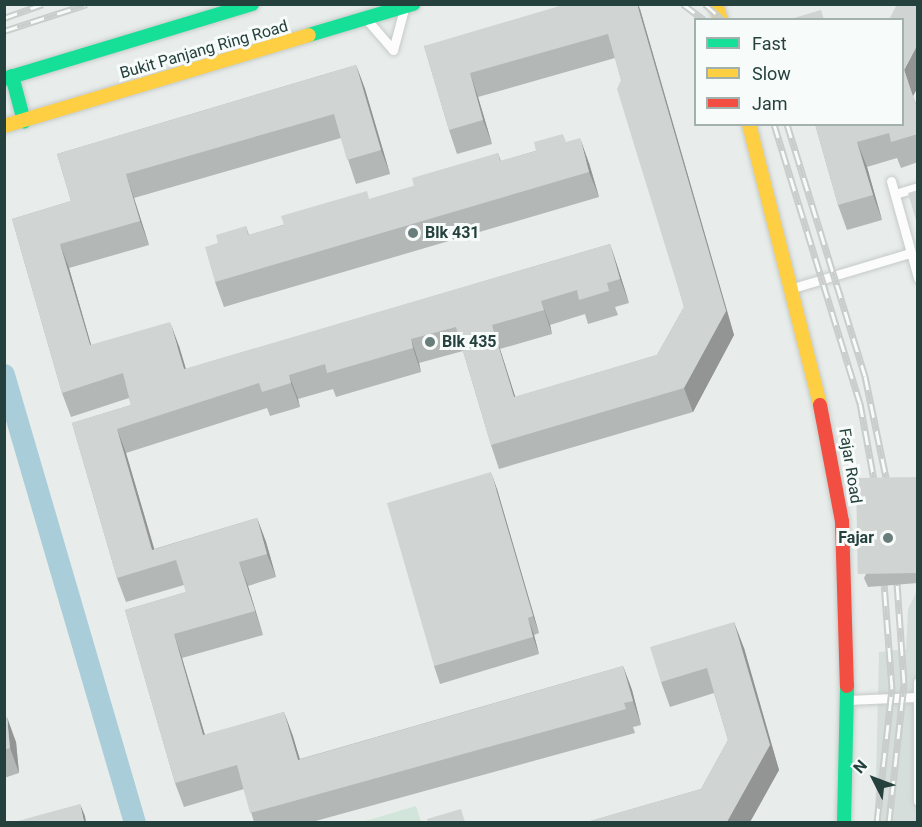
<!DOCTYPE html>
<html>
<head>
<meta charset="utf-8">
<style>
	body { margin:0 }
	#map { position:relative; width:922px; height:827px; overflow:hidden; background:#e8edeb; font-family:Roboto,sans-serif }
	div>[style] { position:absolute }
	[style*='--x'] { left:calc(var(--x)*1px); top:calc(var(--y)*1px); width:calc(var(--w)*1px); rotate:calc(var(--a)*1deg) }
	.built>* { inset:0; background:#d6dedb }
	.green>* { inset:0; background:#d1e5da }
	.canal>* { height:22px; margin:-11px; padding:0 11px; transform-origin:11px; border-radius:11px; background:#aacdda }
	.roads { filter:drop-shadow(0 0 2px #c5cac8) drop-shadow(0 0 2px #c5cac8) }
	.lane>* { height:9px; margin:-4.5px; padding:0 4.5px; transform-origin:4.5px; border-radius:4.5px; background:#fcfcfc }
	.fast>* { height:14px; margin:-7px; padding:0 7px; transform-origin:7px; border-radius:7px; background:#16e098 }
	.slow>* { height:14px; margin:-7px; padding:0 7px; transform-origin:7px; border-radius:7px; background:#ffcf43 }
	.jam>* { height:14px; margin:-7px; padding:0 7px; transform-origin:7px; border-radius:7px; background:#f24e42 }
	.rail>* { height:7px; margin-top:-3.5px; transform-origin:0; background:repeating-linear-gradient(90deg,#f7fbf9 0 14px,#c9cdcc 0 28px); box-sizing:border-box; border-block:2px solid #c9cdcc }
	.wall>* { inset:0; background:#b3b7b6 }
	.shaded-wall>* { inset:0; background:#929594 }
	.building>* { inset:0; background:#d0d5d4; transform-origin:0 0 }
	.dots>* { width:16px; height:16px; translate:-50% -50%; box-sizing:border-box; border:3px solid #f7fbf9; border-radius:50% }
	span { translate:-50% -50%; white-space:nowrap; text-align:center; line-height:1.15; -webkit-text-stroke:6px #f7fbf9; paint-order:stroke }
	.street-label { font-size:16px; color:#25413d }
	.poi-label { font-size:16px; color:#25413d; font-weight:700 }
	.left { translate:0 -50%; text-align:left }
	.right { translate:-100% -50%; text-align:right }
	.frame { position:absolute; inset:0; border:6px solid #25413d; pointer-events:none }
	.legend { position:absolute; left:694px; top:18px; width:210px; height:108px; box-sizing:border-box; background:#f7fbf9; border:2px solid #a3b1ae; margin:0; padding:8px 10px; list-style:none; font-size:18px; color:#25413d }
	.legend li { display:flex; align-items:center; gap:12px; height:30px }
	.legend b { width:30px; border:2px solid #a3b1ae }
	.north { position:absolute; left:844px; top:749px; width:60px; height:60px; -webkit-text-stroke:4px #f7fbf9; paint-order:stroke; rotate:312deg; font-size:16px; font-weight:700; line-height:24px; text-align:center; color:#25413d }
	.north::after { content:''; display:block; margin:auto; width:21px; height:27px; background:#25413d; clip-path:polygon(50% 0,100% 100%,50% 72%,0 100%) }
</style>
</head>
<body>
<div id="map">
	<div class="built">
		<i style="clip-path:polygon(917px 591px,917px 822px,875px 822px,879px 652px,906px 649px,908px 609px)"></i>
	</div>
	<div class="green">
		<i style="clip-path:polygon(416px 806px,421px 822px,362px 822px)"></i>
	</div>
	<div class="canal">
		<i style="--x:4;--y:375;--w:466;--a:73.7"></i>
	</div>
	<div class="roads">
		<div class="lane">
			<i style="--x:368;--y:21;--w:38;--a:49"></i>
			<i style="--x:393;--y:50;--w:39;--a:-75"></i>
			<i style="--x:891;--y:181;--w:101;--a:74.4"></i>
			<i style="--x:895;--y:194;--w:24;--a:-17"></i>
			<i style="--x:793;--y:288;--w:122;--a:-16.7"></i>
			<i style="--x:918;--y:682;--w:119;--a:90"></i>
			<i style="--x:847;--y:700;--w:70;--a:-2.5"></i>
		</div>
		<div class="fast">
			<i style="--x:309;--y:35;--w:109;--a:-16.6"></i>
			<i style="--x:12;--y:76;--w:47;--a:75.1"></i>
			<i style="--x:4;--y:79;--w:259;--a:-16.8"></i>
			<i style="--x:844;--y:822;--w:136;--a:-88.7"></i>
		</div>
		<div class="slow">
			<i style="--x:716;--y:4;--w:17;--a:73"></i>
			<i style="--x:749;--y:124;--w:290;--a:75.8"></i>
			<i style="--x:4;--y:126;--w:318;--a:-16.6"></i>
		</div>
		<div class="jam">
			<i style="--x:820;--y:405;--w:118;--a:79.3"></i>
			<i style="--x:842;--y:521;--w:165;--a:88.3"></i>
		</div>
	</div>
	<div class="rail">
		<i style="--x:683;--y:4;--w:26;--a:37"></i>
		<i style="--x:705;--y:4;--w:24;--a:42"></i>
		<i style="--x:4;--y:18;--w:41;--a:-19.7"></i>
		<i style="--x:4;--y:31;--w:87;--a:-18"></i>
		<i style="--x:774;--y:124;--w:292;--a:72.9"></i>
		<i style="--x:860;--y:403;--w:96;--a:79.7"></i>
		<i style="--x:787;--y:124;--w:264;--a:72.8"></i>
		<i style="--x:865;--y:376;--w:124;--a:78.3"></i>
		<i style="--x:877;--y:822;--w:134;--a:-83.6"></i>
		<i style="--x:892;--y:689;--w:120;--a:-94.3"></i>
		<i style="--x:889;--y:822;--w:140;--a:-83.8"></i>
		<i style="--x:904;--y:683;--w:114;--a:-94"></i>
	</div>
	<div class="wall">
		<i style="clip-path:polygon(918px 4px,918px 87px,913px 96px,918px 109px,918px 162px,901px 168px,897px 158px,867px 167px,882px 220px,847px 230px,838px 205px,815px 124px,903px 124px)"></i>
		<i style="clip-path:polygon(640px 9px,734px 335px,693px 412px,499px 469px,491px 445px,463px 351px,419px 363px,421px 372px,336px 397px,333px 389px,298px 399px,300px 407px,270px 416px,267px 408px,126px 453px,154px 549px,257px 518px,266px 542px,276px 577px,248px 586px,263px 635px,182px 658px,205px 735px,284px 712px,300px 759px,623px 666px,632px 690px,641px 725px,633px 727px,635px 733px,312px 822px,254px 822px,244px 789px,184px 807px,175px 783px,125px 610px,186px 592px,184px 585px,126px 602px,117px 578px,72px 423px,131px 405px,129px 398px,71px 417px,62px 393px,12px 219px,71px 201px,57px 154px,356px 65px,365px 89px,390px 174px,356px 184px,341px 138px,134px 198px,149px 245px,69px 268px,91px 345px,179px 346px,186px 369px,610px 244px,618px 268px,629px 303px,615px 307px,618px 315px,588px 324px,585px 314px,550px 325px,552px 334px,500px 349px,515px 397px,657px 355px,684px 307px,615px 58px,478px 97px,492px 144px,457px 154px,449px 130px,424px 46px)"></i>
		<i style="clip-path:polygon(566px 142px,589px 163px,599px 197px,224px 307px,215px 282px,218px 243px,246px 226px,249px 235px,370px 199px,414px 186px,498px 153px,501px 161px)"></i>
		<i style="clip-path:polygon(917px 477px,918px 479px,918px 583px,868px 587px,864px 578px)"></i>
		<i style="clip-path:polygon(497px 489px,539px 633px,534px 635px,539px 654px,440px 684px,434px 666px)"></i>
		<i style="clip-path:polygon(744px 648px,779px 770px,750px 822px,587px 822px,701px 789px,728px 740px,714px 693px,670px 707px,661px 682px)"></i>
		<i style="clip-path:polygon(4px 717px,16px 742px,19px 773px,4px 778px)"></i>
	</div>
	<div class="shaded-wall">
		<i style="clip-path:polygon(637px 4px,638px 4px,640px 9px,734px 335px,693px 412px,684px 388px,726px 311px)"></i>
		<i style="clip-path:polygon(918px 44px,918px 87px,913px 96px,918px 111px,904px 70px)"></i>
		<i style="clip-path:polygon(356px 65px,365px 89px,390px 174px,381px 150px)"></i>
		<i style="clip-path:polygon(470px 73px,478px 97px,492px 144px,483px 120px)"></i>
		<i style="clip-path:polygon(580px 138px,589px 163px,599px 197px,589px 172px)"></i>
		<i style="clip-path:polygon(857px 142px,867px 167px,882px 220px,873px 195px)"></i>
		<i style="clip-path:polygon(126px 174px,134px 198px,149px 245px,140px 221px)"></i>
		<i style="clip-path:polygon(60px 244px,69px 268px,98px 369px,90px 345px)"></i>
		<i style="clip-path:polygon(610px 244px,618px 268px,629px 303px,620px 279px)"></i>
		<i style="clip-path:polygon(541px 301px,550px 325px,552px 334px)"></i>
		<i style="clip-path:polygon(170px 322px,179px 346px,193px 393px,184px 369px)"></i>
		<i style="clip-path:polygon(492px 325px,500px 349px,523px 421px,514px 397px)"></i>
		<i style="clip-path:polygon(411px 339px,419px 363px,421px 372px,413px 348px)"></i>
		<i style="clip-path:polygon(289px 375px,298px 399px,300px 407px,291px 383px)"></i>
		<i style="clip-path:polygon(117px 429px,126px 453px,159px 565px,152px 550px)"></i>
		<i style="clip-path:polygon(491px 472px,497px 489px,539px 633px,533px 616px)"></i>
		<i style="clip-path:polygon(257px 518px,266px 542px,276px 577px,267px 554px)"></i>
		<i style="clip-path:polygon(239px 562px,248px 586px,263px 635px,255px 611px)"></i>
		<i style="clip-path:polygon(528px 618px,534px 635px,539px 654px,533px 637px)"></i>
		<i style="clip-path:polygon(734px 622px,744px 648px,779px 770px,750px 822px,727px 822px)"></i>
		<i style="clip-path:polygon(174px 634px,182px 658px,212px 759px,203px 735px)"></i>
		<i style="clip-path:polygon(623px 666px,632px 690px,641px 725px,633px 701px)"></i>
		<i style="clip-path:polygon(284px 712px,293px 736px,307px 784px,298px 760px)"></i>
		<i style="clip-path:polygon(7px 717px,16px 742px,19px 773px,10px 748px)"></i>
		<i style="clip-path:polygon(80px 804px,85px 816px,86px 822px,84px 822px)"></i>
	</div>
	<div class="building">
		<i style="clip-path:polygon(566px 4px,637px 4px,726px 311px,684px 388px,491px 445px,456px 327px,411px 339px,413px 348px,327px 373px,325px 364px,289px 375px,291px 383px,262px 392px,259px 383px,117px 429px,152px 550px,257px 518px,267px 554px,239px 562px,255px 611px,174px 634px,203px 735px,284px 712px,298px 760px,623px 666px,633px 701px,624px 703px,626px 709px,250px 813px,237px 765px,175px 783px,125px 610px,186px 592px,176px 560px,117px 578px,72px 423px,131px 405px,123px 373px,62px 393px,12px 219px,71px 201px,57px 154px,356px 65px,381px 150px,347px 160px,334px 114px,126px 174px,140px 221px,60px 244px,90px 345px,170px 322px,184px 369px,610px 244px,620px 279px,607px 283px,609px 291px,579px 300px,577px 290px,541px 301px,544px 310px,492px 325px,514px 397px,657px 355px,684px 307px,617px 89px,621px 80px,608px 34px,470px 73px,483px 120px,449px 130px,424px 46px)"></i>
		<i style="clip-path:polygon(897px 4px,918px 4px,918px 44px,904px 70px,918px 111px,918px 134px,891px 142px,889px 133px,857px 142px,873px 195px,838px 205px,815px 124px,903px 124px,903px 20px,889px 20px)"></i>
		<i style="clip-path:polygon(821px 10px,824px 20px,787px 20px)"></i>
		<i style="clip-path:polygon(563px 134px,566px 142px,580px 138px,589px 172px,215px 282px,205px 247px,218px 243px,216px 235px,246px 226px,248px 235px,284px 225px,281px 216px,367px 191px,369px 199px,414px 186px,412px 178px,498px 153px,500px 161px,536px 151px,534px 142px)"></i>
		<i style="clip-path:polygon(918px 190px,918px 227px,908px 193px)"></i>
		<i style="clip-path:polygon(491px 472px,533px 616px,528px 618px,533px 637px,434px 666px,387px 503px)"></i>
		<i style="left:917px;top:477px;width:96px;height:61px;rotate:89deg"></i>
		<i style="clip-path:polygon(734px 622px,770px 745px,727px 822px,587px 822px,701px 789px,728px 740px,707px 668px,661px 682px,650px 647px)"></i>
		<i style="clip-path:polygon(4px 717px,7px 717px,10px 748px,4px 750px)"></i>
		<i style="clip-path:polygon(80px 804px,84px 822px,14px 822px)"></i>
		<i style="clip-path:polygon(461px 809px,465px 822px,428px 822px,427px 819px)"></i>
	</div>
	<div class="dots">
		<i style="left:413px;top:233px;background:#697d7a"></i>
		<i style="left:430px;top:342px;background:#697d7a"></i>
		<i style="left:888px;top:538px;background:#697d7a"></i>
	</div>
	<div class="street-label">
		<span style="left:204px;top:50px;rotate:-16deg">Bukit Panjang Ring Road</span>
		<span style="left:850px;top:466px;rotate:81deg">Fajar Road</span>
	</div>
	<div class="poi-label">
		<span class="left" style="left:425px;top:233px">Blk 431</span>
		<span class="left" style="left:442px;top:342px">Blk 435</span>
		<span class="right" style="left:874px;top:538px">Fajar</span>
	</div>
	<div class="frame"></div>
	<ul class="legend">
	<li><b style="height:8px;background:#16e098"></b>Fast</li>
	<li><b style="height:8px;background:#ffcf43"></b>Slow</li>
	<li><b style="height:8px;background:#f24e42"></b>Jam</li>
	</ul>
	<div class="north">N</div>
</div>
</body>
</html>
